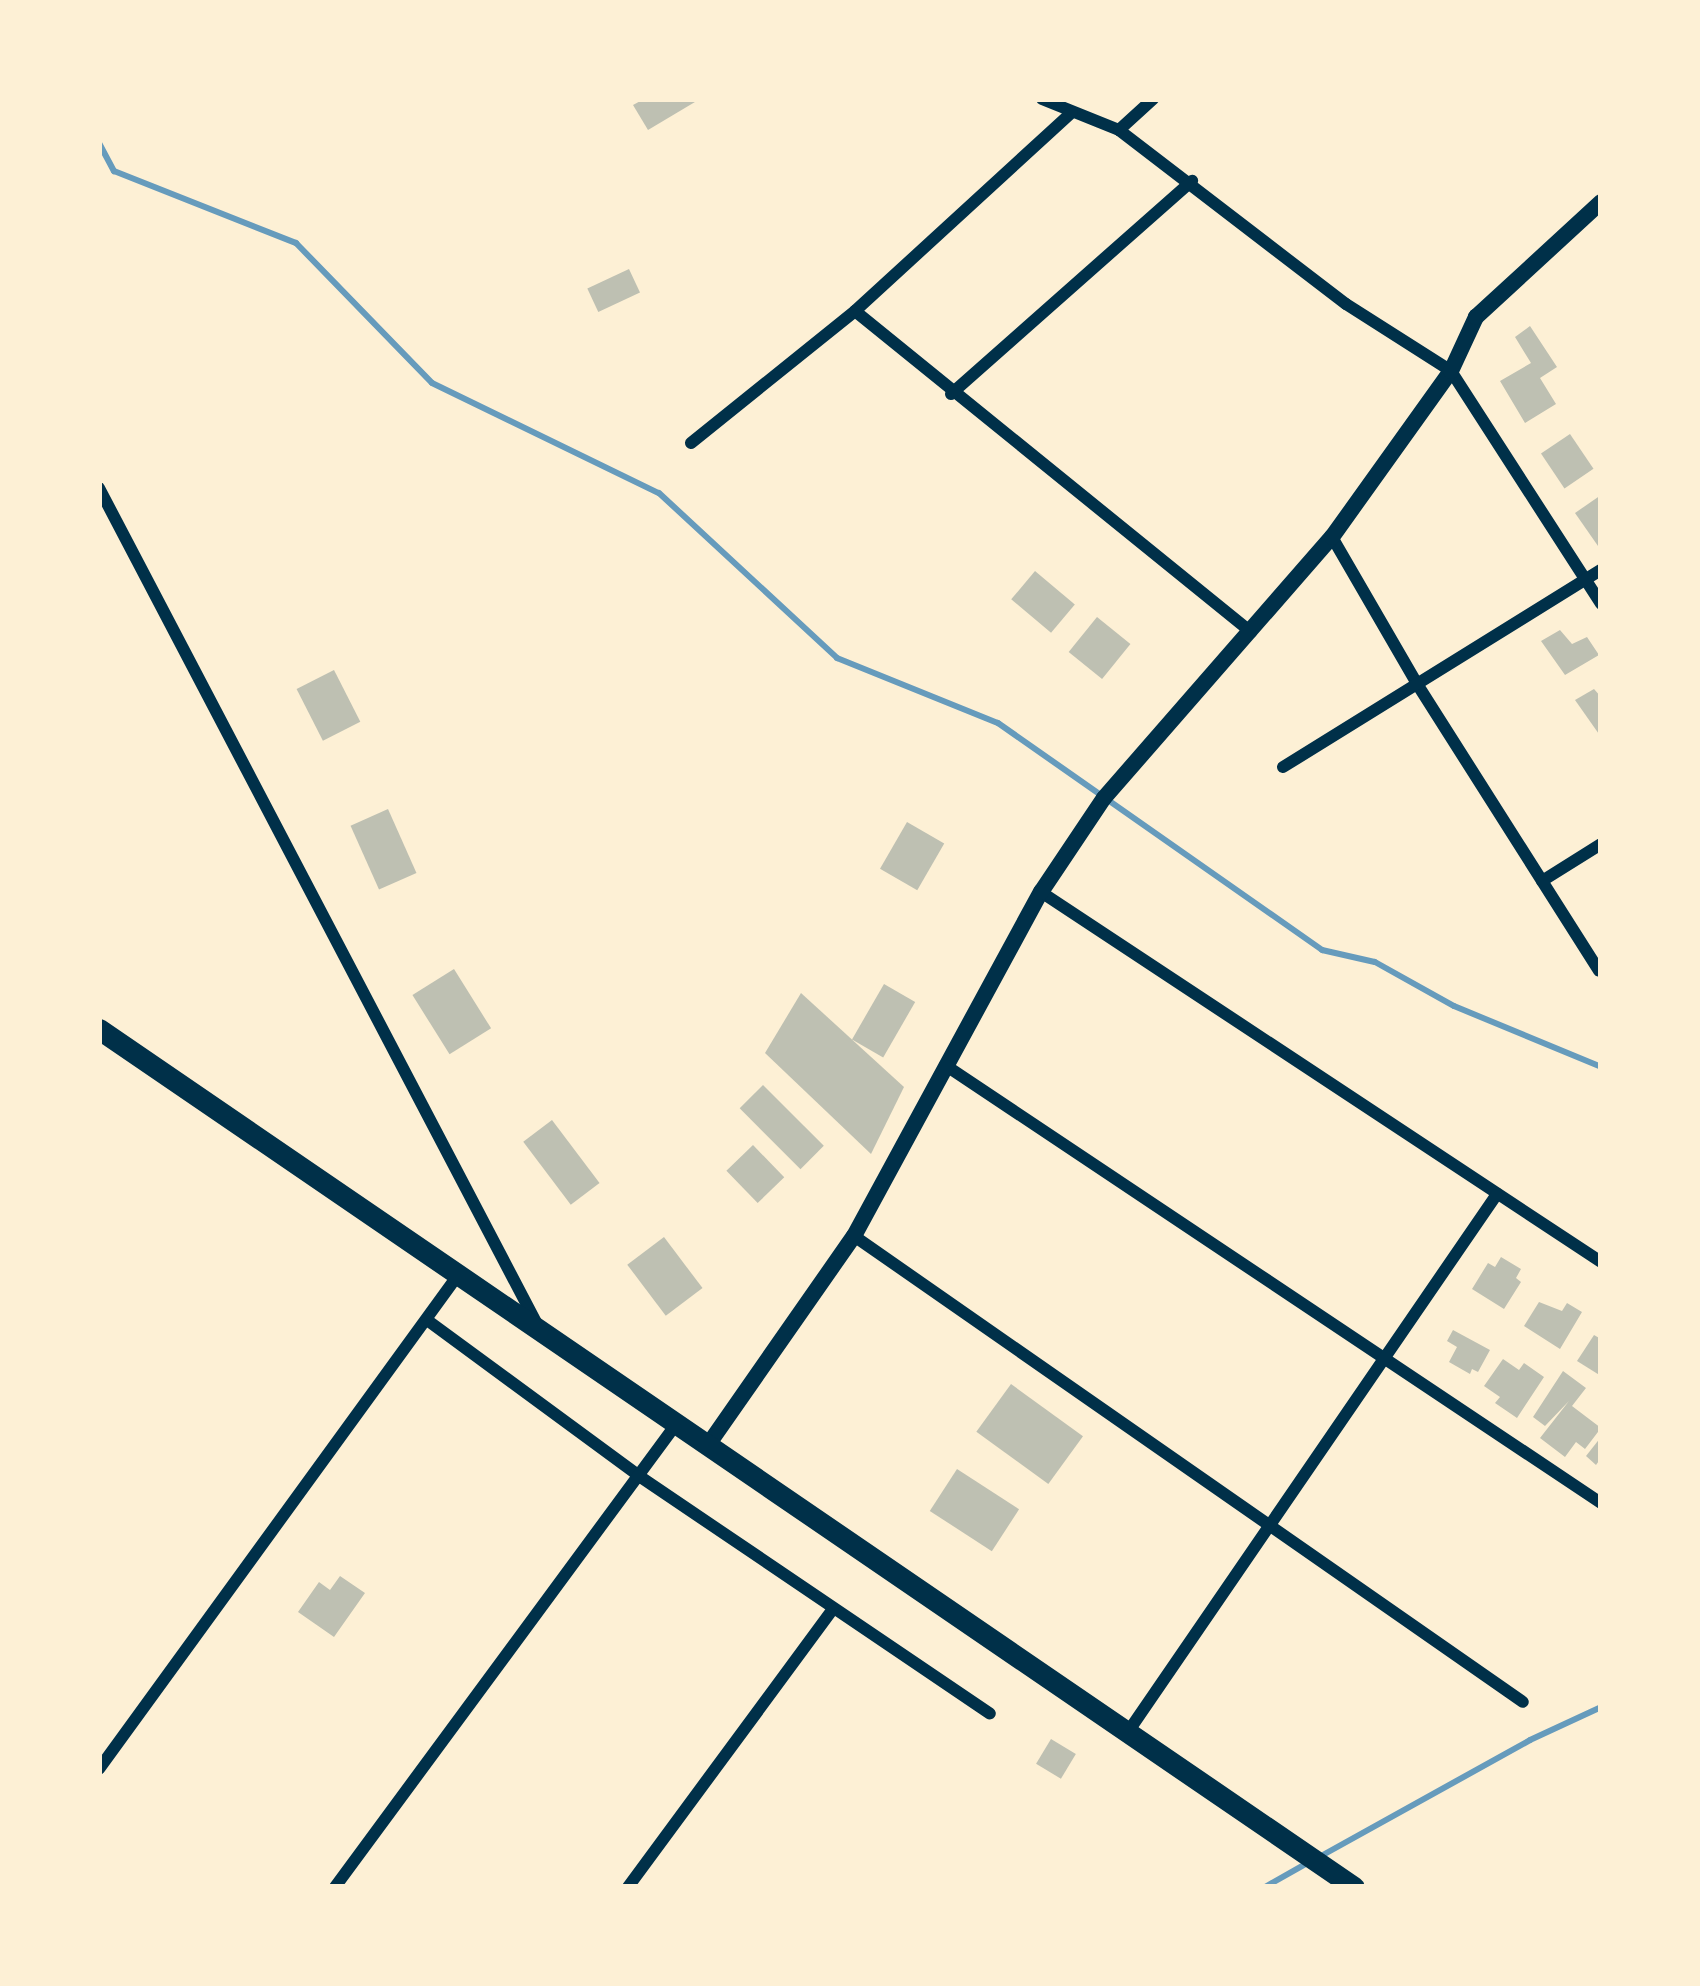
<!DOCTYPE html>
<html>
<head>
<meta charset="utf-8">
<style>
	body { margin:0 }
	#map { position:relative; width:1700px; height:1986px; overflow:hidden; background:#fdf0d5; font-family:"Archivo Narrow",sans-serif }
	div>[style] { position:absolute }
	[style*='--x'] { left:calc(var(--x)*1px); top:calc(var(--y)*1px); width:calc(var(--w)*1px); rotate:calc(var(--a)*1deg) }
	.stream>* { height:6px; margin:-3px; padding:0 3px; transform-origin:3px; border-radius:3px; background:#669bbc }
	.building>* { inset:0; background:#bec0b2; transform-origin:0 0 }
	.minor>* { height:12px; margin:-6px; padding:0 6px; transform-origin:6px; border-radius:6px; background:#003049 }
	.tertiary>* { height:16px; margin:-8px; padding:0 8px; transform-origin:8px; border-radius:8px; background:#003049 }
	.primary>* { height:21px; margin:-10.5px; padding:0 10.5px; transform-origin:10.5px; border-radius:10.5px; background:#003049 }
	span { translate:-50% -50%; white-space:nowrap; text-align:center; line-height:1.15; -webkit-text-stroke:12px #fdf0d5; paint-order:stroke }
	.frame { position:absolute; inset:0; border:102px solid #fdf0d5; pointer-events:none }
</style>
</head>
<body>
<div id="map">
	<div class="stream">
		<i style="--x:99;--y:143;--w:32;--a:62"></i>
		<i style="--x:114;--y:171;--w:196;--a:21.6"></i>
		<i style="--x:296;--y:243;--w:195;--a:45.8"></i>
		<i style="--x:432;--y:383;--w:252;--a:25.9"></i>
		<i style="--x:659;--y:493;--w:243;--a:42.8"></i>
		<i style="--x:837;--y:658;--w:174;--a:22"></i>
		<i style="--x:998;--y:723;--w:396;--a:35"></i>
		<i style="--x:1322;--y:950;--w:54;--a:12.8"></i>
		<i style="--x:1375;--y:962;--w:90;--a:29.1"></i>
		<i style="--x:1454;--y:1006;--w:159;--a:22.5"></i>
		<i style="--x:1321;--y:1856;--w:239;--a:-29"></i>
		<i style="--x:1530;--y:1740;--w:78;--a:-24.9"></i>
		<i style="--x:1265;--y:1887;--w:51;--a:-29.6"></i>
	</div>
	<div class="building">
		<i style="clip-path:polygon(644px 99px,700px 99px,648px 130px,633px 105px)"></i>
		<i style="left:629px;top:269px;width:26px;height:46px;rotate:65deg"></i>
		<i style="clip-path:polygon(1530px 326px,1557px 367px,1540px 378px,1556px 404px,1525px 423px,1500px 381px,1531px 363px,1515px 337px)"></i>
		<i style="left:1570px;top:434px;width:42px;height:35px;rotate:56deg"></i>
		<i style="clip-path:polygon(1601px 495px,1601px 545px,1598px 546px,1575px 513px)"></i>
		<i style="left:1035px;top:571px;width:52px;height:37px;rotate:40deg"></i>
		<i style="left:1097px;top:617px;width:43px;height:45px;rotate:39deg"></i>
		<i style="clip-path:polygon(1560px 630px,1572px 644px,1587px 637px,1599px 655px,1565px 675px,1541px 641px)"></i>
		<i style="left:334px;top:670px;width:58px;height:42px;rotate:63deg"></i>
		<i style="clip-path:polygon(1594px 689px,1601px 697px,1601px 737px,1575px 700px)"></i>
		<i style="left:388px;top:809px;width:70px;height:41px;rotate:66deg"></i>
		<i style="left:907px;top:822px;width:43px;height:54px;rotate:30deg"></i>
		<i style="left:454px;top:969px;width:70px;height:49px;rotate:58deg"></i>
		<i style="left:884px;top:984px;width:36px;height:64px;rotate:30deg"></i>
		<i style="clip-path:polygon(801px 993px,904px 1087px,871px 1154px,765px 1053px)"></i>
		<i style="left:763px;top:1085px;width:86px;height:33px;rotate:45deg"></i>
		<i style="left:552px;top:1120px;width:79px;height:36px;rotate:53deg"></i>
		<i style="left:753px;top:1145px;width:45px;height:37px;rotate:46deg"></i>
		<i style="left:664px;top:1237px;width:64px;height:46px;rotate:53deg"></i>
		<i style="clip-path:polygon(1501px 1257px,1521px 1269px,1516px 1278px,1521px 1282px,1504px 1309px,1472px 1289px,1488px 1263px,1495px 1267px)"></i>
		<i style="clip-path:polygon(1539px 1302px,1562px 1311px,1567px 1303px,1582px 1312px,1560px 1349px,1524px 1326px)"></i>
		<i style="clip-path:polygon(1453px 1330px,1490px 1350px,1478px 1372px,1472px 1369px,1470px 1374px,1449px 1362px,1457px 1347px,1447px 1341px)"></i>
		<i style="clip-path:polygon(1594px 1335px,1601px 1339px,1601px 1376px,1577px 1361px)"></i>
		<i style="clip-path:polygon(1503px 1359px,1519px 1370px,1524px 1363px,1544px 1377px,1517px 1418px,1495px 1403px,1500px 1397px,1484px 1386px)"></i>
		<i style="clip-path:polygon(1563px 1371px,1586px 1388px,1572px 1406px,1601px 1428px,1585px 1449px,1576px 1442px,1565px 1457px,1540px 1438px,1569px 1401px,1545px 1426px,1533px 1417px)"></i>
		<i style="left:1011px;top:1384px;width:89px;height:59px;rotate:36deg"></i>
		<i style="clip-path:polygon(1601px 1437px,1601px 1458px,1596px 1465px,1586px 1456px)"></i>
		<i style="left:957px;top:1469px;width:74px;height:50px;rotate:33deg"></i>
		<i style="clip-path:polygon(340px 1576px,365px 1593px,334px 1637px,298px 1612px,319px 1582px,330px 1590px)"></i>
		<i style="left:1051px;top:1739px;width:29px;height:29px;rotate:31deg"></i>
	</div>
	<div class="minor">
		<i style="--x:1042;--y:99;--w:83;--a:21.9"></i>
		<i style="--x:1119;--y:130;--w:286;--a:37.5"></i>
		<i style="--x:1346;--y:304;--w:125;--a:32.5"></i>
		<i style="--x:1451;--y:371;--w:277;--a:57.2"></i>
		<i style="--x:1119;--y:130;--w:46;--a:-42.4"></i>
		<i style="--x:855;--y:311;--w:510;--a:39.03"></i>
		<i style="--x:951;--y:394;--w:322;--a:-41.5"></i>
		<i style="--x:691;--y:443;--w:211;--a:-38.8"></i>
		<i style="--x:855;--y:311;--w:294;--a:-42.5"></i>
		<i style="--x:99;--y:488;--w:946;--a:62.35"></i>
		<i style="--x:1332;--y:537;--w:173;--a:59.9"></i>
		<i style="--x:1419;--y:687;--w:336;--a:57.6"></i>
		<i style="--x:1283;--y:767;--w:374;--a:-31.8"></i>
		<i style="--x:1542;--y:881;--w:70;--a:-32.1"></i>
		<i style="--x:1041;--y:892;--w:671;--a:33.45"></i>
		<i style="--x:945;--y:1065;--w:789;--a:33.73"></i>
		<i style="--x:854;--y:1236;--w:815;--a:34.86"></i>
		<i style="--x:427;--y:1320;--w:267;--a:36.3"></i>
		<i style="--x:642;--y:1478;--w:420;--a:34.1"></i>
		<i style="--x:1130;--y:1729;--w:649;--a:-55.55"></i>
		<i style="--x:99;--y:1769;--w:611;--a:-53.99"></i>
		<i style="--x:335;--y:1887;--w:576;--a:-53.61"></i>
		<i style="--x:628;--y:1887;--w:345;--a:-53.6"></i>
	</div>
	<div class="tertiary">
		<i style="--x:708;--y:1445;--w:255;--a:-55.1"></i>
		<i style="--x:854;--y:1236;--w:392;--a:-61.5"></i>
		<i style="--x:1041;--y:892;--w:113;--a:-56.2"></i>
		<i style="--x:1104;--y:798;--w:347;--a:-48.9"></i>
		<i style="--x:1332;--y:537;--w:204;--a:-54.4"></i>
		<i style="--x:1451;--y:371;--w:60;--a:-65.2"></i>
		<i style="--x:1476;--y:317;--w:170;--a:-42.6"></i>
	</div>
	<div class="primary">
		<i style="--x:99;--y:1029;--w:1520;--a:34.36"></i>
	</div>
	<div class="frame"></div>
</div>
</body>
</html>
